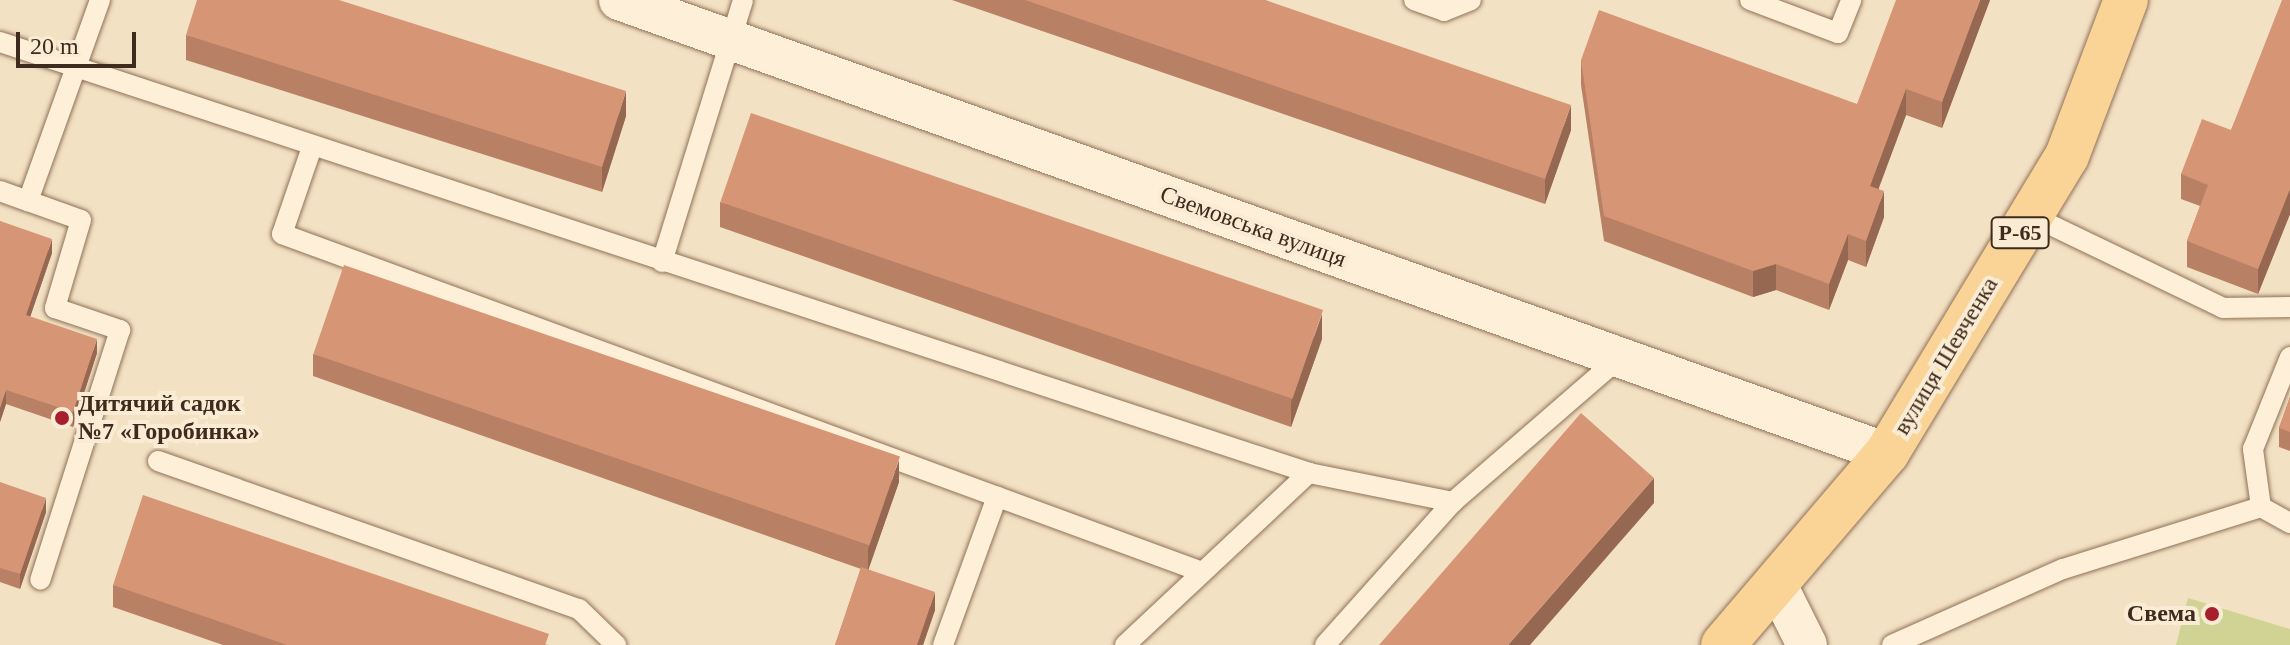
<!DOCTYPE html>
<html>
<head>
<meta charset="utf-8">
<style>
	body { margin:0 }
	#map { position:relative; width:2290px; height:645px; overflow:hidden; background:#f3e1c3; font-family:"Times New Roman",serif }
	div>[style] { position:absolute }
	[style*='--x'] { left:calc(var(--x)*1px); top:calc(var(--y)*1px); width:calc(var(--w)*1px); rotate:calc(var(--a)*1deg) }
	.green>* { inset:0; background:#d1d395 }
	.roads { filter:drop-shadow(0 0 2px #907157) drop-shadow(0 0 2px #907157) }
	.lane>* { height:20px; margin:-10px; padding:0 10px; transform-origin:10px; border-radius:10px; background:#fdefd8 }
	.street>* { height:40px; margin:-20px; padding:0 20px; transform-origin:20px; border-radius:20px; background:#fdefd8 }
	.primary>* { height:44px; margin:-22px; padding:0 22px; transform-origin:22px; border-radius:22px; background:#fad497 }
	.wall>* { inset:0; background:#b88064 }
	.shaded-wall>* { inset:0; background:#966851 }
	.building>* { inset:0; background:#d69574; transform-origin:0 0 }
	.dots>* { width:22px; height:22px; translate:-50% -50%; box-sizing:border-box; border:4px solid #faecd4; border-radius:50% }
	span { translate:-50% -50%; white-space:nowrap; text-align:center; line-height:1.15; -webkit-text-stroke:8px #faecd4; paint-order:stroke }
	.shield-label span { padding:2px 6px; background:#faecd4; border:2px solid; border-radius:6px; -webkit-text-stroke-width:0 }
	.shield-label { font-size:22px; color:#3e2b1d; font-weight:700 }
	.street-label { font-size:24px; color:#3e2b1d }
	.poi-label { font-size:24px; color:#3e2b1d; font-weight:700 }
	.left { translate:0 -50%; text-align:left }
	.right { translate:-100% -50%; text-align:right }
	.scale { position:absolute; left:16px; top:32px; width:120px; height:36px; box-sizing:border-box; border:4px solid #3e2b1d; border-top:0; padding-left:10px; font-size:24px; line-height:28px; white-space:nowrap; color:#3e2b1d; -webkit-text-stroke:6px #faecd4; paint-order:stroke }
</style>
</head>
<body>
<div id="map">
	<div class="green">
		<i style="clip-path:polygon(2188px 598px,2290px 629px,2290px 645px,2176px 645px)"></i>
	</div>
	<div class="roads">
		<div class="lane">
			<i style="--x:1414;--y:0;--w:32;--a:20"></i>
			<i style="--x:1444;--y:11;--w:29;--a:-22"></i>
			<i style="--x:1750;--y:0;--w:94;--a:20.6"></i>
			<i style="--x:1838;--y:33;--w:35;--a:-68"></i>
			<i style="--x:0;--y:42;--w:1378;--a:18.22"></i>
			<i style="--x:312;--y:147;--w:92;--a:109"></i>
			<i style="--x:282;--y:234;--w:980;--a:20.17"></i>
			<i style="--x:0;--y:191;--w:30;--a:20"></i>
			<i style="--x:28;--y:201;--w:214;--a:-70.3"></i>
			<i style="--x:28;--y:201;--w:56;--a:19.7"></i>
			<i style="--x:81;--y:220;--w:92;--a:106.5"></i>
			<i style="--x:55;--y:308;--w:69;--a:18.7"></i>
			<i style="--x:120;--y:330;--w:262;--a:107.7"></i>
			<i style="--x:2030;--y:215;--w:214;--a:25.7"></i>
			<i style="--x:2223;--y:308;--w:67;--a:-0.9"></i>
			<i style="--x:662;--y:262;--w:274;--a:-72.8"></i>
			<i style="--x:158;--y:461;--w:446;--a:19.4"></i>
			<i style="--x:579;--y:609;--w:52;--a:44.2"></i>
			<i style="--x:2261;--y:507;--w:59;--a:-97.9"></i>
			<i style="--x:2253;--y:449;--w:99;--a:-68.1"></i>
			<i style="--x:943;--y:645;--w:158;--a:-70"></i>
			<i style="--x:1125;--y:645;--w:252;--a:-43.1"></i>
			<i style="--x:1309;--y:473;--w:147;--a:11.4"></i>
			<i style="--x:1453;--y:502;--w:220;--a:-40.9"></i>
			<i style="--x:1325;--y:645;--w:192;--a:-48.2"></i>
			<i style="--x:1892;--y:645;--w:187;--a:-24"></i>
			<i style="--x:2063;--y:569;--w:207;--a:-17.4"></i>
			<i style="--x:2261;--y:507;--w:33;--a:29"></i>
		</div>
		<div class="street">
			<i style="--x:619;--y:0;--w:1346;--a:19.66"></i>
			<i style="--x:1776;--y:583;--w:69;--a:63.4"></i>
		</div>
		<div class="primary">
			<i style="--x:1723;--y:645;--w:253;--a:-49.5"></i>
			<i style="--x:1887;--y:453;--w:347;--a:-58.8"></i>
			<i style="--x:2067;--y:156;--w:167;--a:-69.3"></i>
		</div>
	</div>
	<div class="wall">
		<i style="clip-path:polygon(952px 0,1265px 0,1571px 130px,1545px 204px)"></i>
		<i style="clip-path:polygon(1990px 0,1942px 128px,1906px 115px,1878px 189px,1884px 217px,1866px 267px,1848px 260px,1829px 310px,1776px 290px,1753px 297px,1604px 241px,1581px 85px,1581px 60px,1857px 104px)"></i>
		<i style="clip-path:polygon(2290px 0,2290px 214px,2258px 294px,2187px 267px,2187px 241px,2200px 206px,2181px 199px,2181px 174px,2231px 130px)"></i>
		<i style="clip-path:polygon(186px 35px,626px 116px,602px 192px,186px 60px)"></i>
		<i style="clip-path:polygon(720px 202px,1322px 339px,1291px 427px,720px 227px)"></i>
		<i style="clip-path:polygon(0 221px,52px 253px,30px 317px,97px 353px,73px 427px,6px 404px,0 422px)"></i>
		<i style="clip-path:polygon(313px 354px,899px 482px,868px 569px,935px 610px,923px 645px,835px 645px,861px 569px,313px 376px)"></i>
		<i style="clip-path:polygon(2290px 397px,2290px 451px,2279px 447px,2279px 428px)"></i>
		<i style="clip-path:polygon(0 482px,46px 512px,20px 589px,0 582px)"></i>
		<i style="clip-path:polygon(113px 585px,549px 645px,223px 645px,113px 607px)"></i>
	</div>
	<div class="shaded-wall">
		<i style="clip-path:polygon(1980px 0,1990px 0,1942px 128px,1942px 102px)"></i>
		<i style="clip-path:polygon(1906px 89px,1906px 115px,1870px 212px,1870px 186px)"></i>
		<i style="clip-path:polygon(626px 91px,626px 116px,602px 192px,602px 167px)"></i>
		<i style="clip-path:polygon(1571px 105px,1571px 130px,1545px 204px,1545px 179px)"></i>
		<i style="clip-path:polygon(2290px 189px,2290px 214px,2258px 294px,2258px 269px)"></i>
		<i style="clip-path:polygon(1884px 191px,1884px 217px,1866px 267px,1866px 241px)"></i>
		<i style="clip-path:polygon(1848px 234px,1848px 260px,1829px 310px,1829px 284px)"></i>
		<i style="clip-path:polygon(52px 239px,52px 253px,26px 329px,26px 315px)"></i>
		<i style="clip-path:polygon(1776px 264px,1776px 290px,1753px 297px,1753px 271px)"></i>
		<i style="clip-path:polygon(1322px 314px,1322px 339px,1291px 427px,1291px 402px)"></i>
		<i style="clip-path:polygon(97px 339px,97px 353px,73px 427px,73px 412px)"></i>
		<i style="clip-path:polygon(6px 390px,6px 404px,0 422px,0 408px)"></i>
		<i style="clip-path:polygon(899px 460px,899px 482px,868px 571px,868px 549px)"></i>
		<i style="clip-path:polygon(1654px 478px,1654px 503px,1530px 645px,1508px 645px)"></i>
		<i style="clip-path:polygon(46px 498px,46px 512px,20px 589px,20px 574px)"></i>
		<i style="clip-path:polygon(935px 592px,935px 610px,923px 645px,917px 645px)"></i>
	</div>
	<div class="building">
		<i style="clip-path:polygon(197px 0,339px 0,626px 91px,602px 167px,186px 35px)"></i>
		<i style="clip-path:polygon(1025px 0,1265px 0,1571px 105px,1545px 179px)"></i>
		<i style="clip-path:polygon(1896px 0,1980px 0,1942px 102px,1906px 89px,1870px 186px,1884px 191px,1866px 241px,1848px 234px,1829px 284px,1776px 264px,1753px 271px,1604px 216px,1581px 60px,1599px 10px,1857px 104px)"></i>
		<i style="clip-path:polygon(2282px 0,2290px 0,2290px 189px,2258px 269px,2187px 241px,2208px 185px,2181px 174px,2202px 119px,2231px 130px)"></i>
		<i style="left:751px;top:113px;width:605px;height:94px;rotate:19deg"></i>
		<i style="clip-path:polygon(0 221px,52px 239px,26px 315px,97px 339px,73px 412px,6px 390px,0 408px)"></i>
		<i style="left:344px;top:265px;width:588px;height:94px;rotate:19deg"></i>
		<i style="clip-path:polygon(2290px 397px,2290px 432px,2279px 428px)"></i>
		<i style="clip-path:polygon(1581px 413px,1654px 478px,1508px 645px,1379px 645px)"></i>
		<i style="clip-path:polygon(0 482px,46px 498px,20px 574px,0 568px)"></i>
		<i style="clip-path:polygon(143px 495px,549px 634px,545px 645px,287px 645px,113px 585px)"></i>
		<i style="clip-path:polygon(861px 567px,935px 592px,917px 645px,835px 645px)"></i>
	</div>
	<div class="dots">
		<i style="left:62px;top:418px;background:#a71f2b"></i>
		<i style="left:2212px;top:614px;background:#a71f2b"></i>
	</div>
	<div class="shield-label">
		<span style="left:2020px;top:233px">Р-65</span>
	</div>
	<div class="street-label">
		<span style="left:1253px;top:227px;rotate:20deg">Свемовська вулиця</span>
		<span style="left:1946px;top:356px;rotate:-59deg">вулиця Шевченка</span>
	</div>
	<div class="poi-label">
		<span class="left" style="left:78px;top:418px">Дитячий садок<br>№7 «Горобинка»</span>
		<span class="right" style="left:2196px;top:614px">Свема</span>
	</div>
	<div class="scale">20 m</div>
</div>
</body>
</html>
